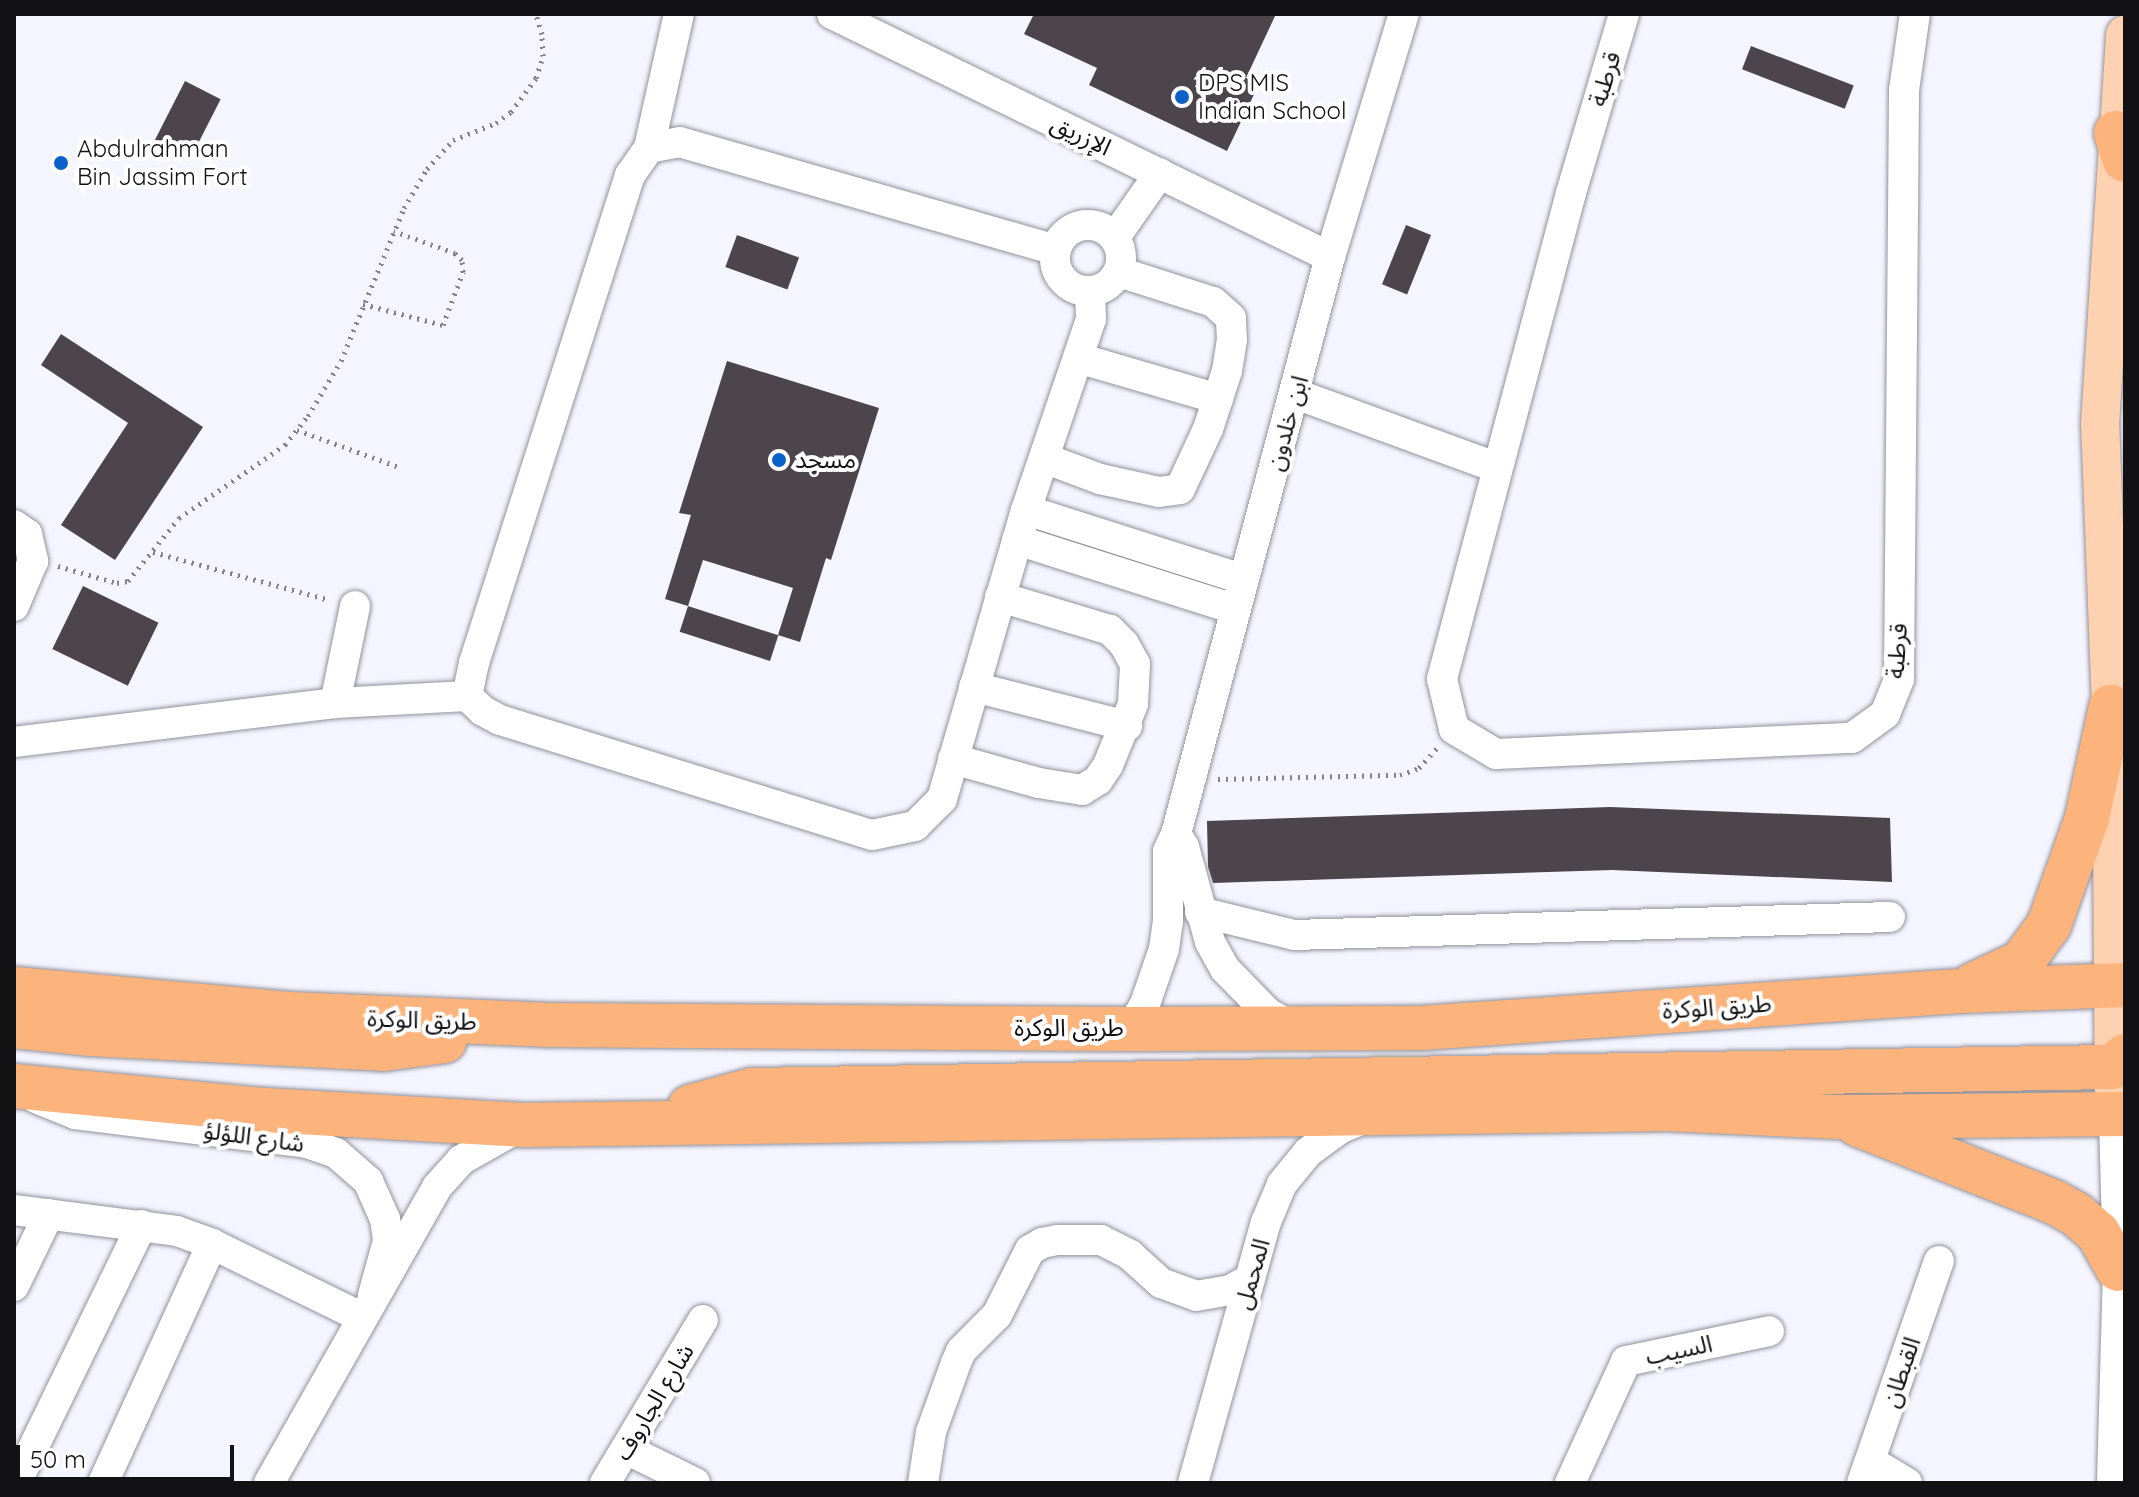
<!DOCTYPE html>
<html>
<head>
<meta charset="utf-8">
<style>
	body { margin:0 }
	#map { position:relative; width:2139px; height:1497px; overflow:hidden; background:#f5f5ff; font-family:Quicksand,"Noto Sans Arabic",sans-serif }
	div>[style] { position:absolute }
	[style*='--x'] { left:calc(var(--x)*1px); top:calc(var(--y)*1px); width:calc(var(--w)*1px); rotate:calc(var(--a)*1deg) }
	.building>* { inset:0; background:#4c454b; transform-origin:0 0 }
	.path>* { height:5px; margin-top:-2.5px; transform-origin:0; background:repeating-linear-gradient(90deg,#828289 0 2px,transparent 0 8px) }
	.roads { filter:drop-shadow(0 0 2px #93929b) drop-shadow(0 0 2px #93929b) }
	.minor>* { height:30px; margin:-15px; padding:0 15px; transform-origin:15px; border-radius:15px; background:#fff }
	.minor>.ring { margin:-15px; padding:0; box-sizing:content-box; background:none; border:30px solid #fff; border-radius:50% }
	.major>* { height:38px; margin:-19px; padding:0 19px; transform-origin:19px; border-radius:19px; background:#fed2b0 }
	.highway>* { height:44px; margin:-22px; padding:0 22px; transform-origin:22px; border-radius:22px; background:#fdb47c }
	.dots>* { width:22px; height:22px; translate:-50% -50%; box-sizing:border-box; border:4px solid #fff; border-radius:50% }
	span { translate:-50% -50%; white-space:nowrap; text-align:center; line-height:1.15; -webkit-text-stroke:8px #fff; paint-order:stroke }
	.street-label { font-size:24px; color:#121215 }
	.poi-label { font-size:24px; color:#121215 }
	.left { translate:0 -50%; text-align:left }
	.frame { position:absolute; inset:0; border:16px solid #121215; pointer-events:none }
	.scale { position:absolute; left:16px; top:1445px; width:218px; height:36px; box-sizing:border-box; border:4px solid #121215; border-top:0; padding-left:10px; font-size:24px; line-height:28px; white-space:nowrap; color:#121215; -webkit-text-stroke:6px #fff; paint-order:stroke }
</style>
</head>
<body>
<div id="map">
	<div class="building">
		<i style="clip-path:polygon(1034px 14px,1276px 14px,1246px 78px,1259px 84px,1227px 151px,1089px 85px,1097px 68px,1024px 34px)"></i>
		<i style="left:1751px;top:46px;width:110px;height:25px;rotate:21deg"></i>
		<i style="left:185px;top:81px;width:40px;height:68px;rotate:27deg"></i>
		<i style="left:1406px;top:225px;width:27px;height:64px;rotate:22deg"></i>
		<i style="left:737px;top:235px;width:66px;height:34px;rotate:20deg"></i>
		<i style="clip-path:polygon(61px 334px,203px 427px,115px 560px,61px 525px,128px 423px,41px 365px)"></i>
		<i style="clip-path:polygon(727px 361px,879px 408px,831px 560px,826px 558px,800px 642px,778px 635px,793px 588px,703px 560px,688px 606px,665px 599px,691px 515px,679px 513px)"></i>
		<i style="left:83px;top:586px;width:84px;height:70px;rotate:26deg"></i>
		<i style="left:688px;top:606px;width:95px;height:27px;rotate:18deg"></i>
		<i style="clip-path:polygon(1610px 807px,1890px 818px,1892px 882px,1612px 870px,1213px 883px,1208px 867px,1207px 821px)"></i>
	</div>
	<div class="path">
		<i style="--x:363;--y:304;--w:83;--a:14.7"></i>
		<i style="--x:443;--y:325;--w:57;--a:-69.3"></i>
		<i style="--x:463;--y:272;--w:12;--a:-95"></i>
		<i style="--x:462;--y:260;--w:10;--a:-135"></i>
		<i style="--x:455;--y:253;--w:65;--a:-160.2"></i>
		<i style="--x:297;--y:430;--w:109;--a:19.9"></i>
		<i style="--x:153;--y:552;--w:183;--a:15.2"></i>
		<i style="--x:58;--y:566;--w:61;--a:16.1"></i>
		<i style="--x:117;--y:583;--w:11;--a:-10"></i>
		<i style="--x:128;--y:581;--w:81;--a:-51"></i>
		<i style="--x:179;--y:518;--w:129;--a:-34.6"></i>
		<i style="--x:285;--y:445;--w:37;--a:-52"></i>
		<i style="--x:308;--y:416;--w:64;--a:-59"></i>
		<i style="--x:341;--y:361;--w:165;--a:-67.6"></i>
		<i style="--x:404;--y:208;--w:45;--a:-59.5"></i>
		<i style="--x:427;--y:169;--w:39;--a:-48"></i>
		<i style="--x:453;--y:140;--w:46;--a:-21.6"></i>
		<i style="--x:496;--y:123;--w:19;--a:-36"></i>
		<i style="--x:511;--y:112;--w:42;--a:-53.7"></i>
		<i style="--x:536;--y:78;--w:23;--a:-72"></i>
		<i style="--x:543;--y:56;--w:22;--a:-93"></i>
		<i style="--x:542;--y:34;--w:21;--a:-107"></i>
		<i style="--x:1218;--y:779;--w:182;--a:-1.3"></i>
		<i style="--x:1400;--y:775;--w:20;--a:-20"></i>
		<i style="--x:1419;--y:768;--w:27;--a:-48"></i>
	</div>
	<div class="roads">
		<div class="minor">
			<i style="--x:832;--y:14;--w:554;--a:26.01"></i>
			<i style="--x:1624;--y:14;--w:187;--a:106.5"></i>
			<i style="--x:1571;--y:193;--w:503;--a:104.87"></i>
			<i style="--x:1442;--y:679;--w:51;--a:76.5"></i>
			<i style="--x:1454;--y:729;--w:49;--a:30.8"></i>
			<i style="--x:1496;--y:754;--w:356;--a:-2.6"></i>
			<i style="--x:1852;--y:738;--w:41;--a:-36"></i>
			<i style="--x:1885;--y:714;--w:38;--a:-68"></i>
			<i style="--x:1899;--y:679;--w:589;--a:-89.51"></i>
			<i style="--x:1904;--y:90;--w:77;--a:-81.8"></i>
			<i style="--x:649;--y:148;--w:137;--a:-77.4"></i>
			<i class="ring" style="left:1055px;top:225px;width:36px;height:36px"></i>
			<i style="--x:1115;--y:237;--w:78;--a:-54.9"></i>
			<i style="--x:1056;--y:250;--w:391;--a:-164"></i>
			<i style="--x:680;--y:142;--w:32;--a:169"></i>
			<i style="--x:649;--y:148;--w:33;--a:125"></i>
			<i style="--x:630;--y:175;--w:512;--a:107.73"></i>
			<i style="--x:474;--y:663;--w:34;--a:102"></i>
			<i style="--x:467;--y:696;--w:22;--a:43"></i>
			<i style="--x:483;--y:711;--w:19;--a:28"></i>
			<i style="--x:500;--y:720;--w:389;--a:17.2"></i>
			<i style="--x:872;--y:835;--w:44;--a:-11.8"></i>
			<i style="--x:915;--y:826;--w:38;--a:-45"></i>
			<i style="--x:942;--y:799;--w:301;--a:-73.8"></i>
			<i style="--x:1026;--y:510;--w:202;--a:-71.2"></i>
			<i style="--x:1091;--y:319;--w:26;--a:-92"></i>
			<i style="--x:1078;--y:358;--w:146;--a:16.3"></i>
			<i style="--x:1296;--y:394;--w:213;--a:20.1"></i>
			<i style="--x:1044;--y:458;--w:60;--a:20.6"></i>
			<i style="--x:1100;--y:479;--w:60;--a:12.4"></i>
			<i style="--x:1159;--y:492;--w:21;--a:-8"></i>
			<i style="--x:1180;--y:489;--w:66;--a:-65"></i>
			<i style="--x:1208;--y:429;--w:61;--a:-71.9"></i>
			<i style="--x:1227;--y:371;--w:31;--a:-81"></i>
			<i style="--x:1232;--y:340;--w:22;--a:-93"></i>
			<i style="--x:1231;--y:318;--w:24;--a:-138"></i>
			<i style="--x:1213;--y:302;--w:99;--a:-162.3"></i>
			<i style="--x:1026;--y:510;--w:227;--a:17.7"></i>
			<i style="--x:14;--y:525;--w:16;--a:35"></i>
			<i style="--x:27;--y:534;--w:28;--a:77"></i>
			<i style="--x:33;--y:561;--w:49;--a:112.9"></i>
			<i style="--x:1017;--y:540;--w:228;--a:17.6"></i>
			<i style="--x:974;--y:687;--w:158;--a:14.3"></i>
			<i style="--x:335;--y:703;--w:99;--a:-78.3"></i>
			<i style="--x:14;--y:742;--w:323;--a:-6.9"></i>
			<i style="--x:335;--y:703;--w:132;--a:-3"></i>
			<i style="--x:953;--y:759;--w:89;--a:15.6"></i>
			<i style="--x:1039;--y:783;--w:44;--a:9.2"></i>
			<i style="--x:1082;--y:790;--w:19;--a:-32"></i>
			<i style="--x:1098;--y:780;--w:18;--a:-56"></i>
			<i style="--x:1108;--y:765;--w:66;--a:-67.7"></i>
			<i style="--x:1133;--y:704;--w:40;--a:-87.1"></i>
			<i style="--x:1135;--y:664;--w:23;--a:-119"></i>
			<i style="--x:1124;--y:644;--w:20;--a:-135"></i>
			<i style="--x:1110;--y:630;--w:115;--a:-163.3"></i>
			<i style="--x:1176;--y:834;--w:15;--a:58"></i>
			<i style="--x:1184;--y:847;--w:98;--a:74.7"></i>
			<i style="--x:1210;--y:942;--w:31;--a:61"></i>
			<i style="--x:1225;--y:969;--w:62;--a:45.7"></i>
			<i style="--x:1268;--y:1013;--w:31;--a:29"></i>
			<i style="--x:1200;--y:912;--w:97;--a:13.7"></i>
			<i style="--x:1294;--y:935;--w:596;--a:-1.73"></i>
			<i style="--x:1130;--y:1029;--w:29;--a:-59"></i>
			<i style="--x:1145;--y:1004;--w:58;--a:-70.9"></i>
			<i style="--x:1164;--y:949;--w:28;--a:-82"></i>
			<i style="--x:1168;--y:921;--w:70;--a:-90"></i>
			<i style="--x:1168;--y:851;--w:19;--a:-65"></i>
			<i style="--x:1176;--y:834;--w:597;--a:-75.06"></i>
			<i style="--x:1330;--y:257;--w:254;--a:-73.1"></i>
			<i style="--x:36;--y:1098;--w:42;--a:22.3"></i>
			<i style="--x:75;--y:1114;--w:234;--a:7.1"></i>
			<i style="--x:307;--y:1143;--w:31;--a:19"></i>
			<i style="--x:336;--y:1153;--w:43;--a:41.2"></i>
			<i style="--x:368;--y:1181;--w:42;--a:65.9"></i>
			<i style="--x:385;--y:1219;--w:22;--a:82"></i>
			<i style="--x:388;--y:1241;--w:56;--a:105.5"></i>
			<i style="--x:14;--y:1210;--w:164;--a:7.3"></i>
			<i style="--x:177;--y:1231;--w:37;--a:20"></i>
			<i style="--x:212;--y:1244;--w:166;--a:26.1"></i>
			<i style="--x:14;--y:1286;--w:80;--a:-64.1"></i>
			<i style="--x:626;--y:1449;--w:77;--a:26.2"></i>
			<i style="--x:1870;--y:1461;--w:43;--a:30.7"></i>
			<i style="--x:16;--y:1483;--w:287;--a:-64"></i>
			<i style="--x:103;--y:1483;--w:263;--a:-65.5"></i>
			<i style="--x:269;--y:1483;--w:340;--a:-60.4"></i>
			<i style="--x:437;--y:1187;--w:36;--a:-48"></i>
			<i style="--x:461;--y:1160;--w:69;--a:-29.5"></i>
			<i style="--x:605;--y:1483;--w:190;--a:-59"></i>
			<i style="--x:923;--y:1483;--w:52;--a:-81.1"></i>
			<i style="--x:931;--y:1432;--w:73;--a:-70.1"></i>
			<i style="--x:956;--y:1363;--w:13;--a:-67"></i>
			<i style="--x:961;--y:1351;--w:51;--a:-45"></i>
			<i style="--x:997;--y:1315;--w:73;--a:-63.1"></i>
			<i style="--x:1030;--y:1250;--w:14;--a:-30"></i>
			<i style="--x:1042;--y:1243;--w:15;--a:-11"></i>
			<i style="--x:1057;--y:1240;--w:44;--a:0"></i>
			<i style="--x:1101;--y:1240;--w:33;--a:27"></i>
			<i style="--x:1130;--y:1255;--w:42;--a:42.1"></i>
			<i style="--x:1161;--y:1283;--w:37;--a:20"></i>
			<i style="--x:1196;--y:1296;--w:35;--a:-10"></i>
			<i style="--x:1230;--y:1290;--w:23;--a:-29"></i>
			<i style="--x:1193;--y:1483;--w:271;--a:-74.4"></i>
			<i style="--x:1266;--y:1222;--w:41;--a:-67.2"></i>
			<i style="--x:1282;--y:1184;--w:41;--a:-50.9"></i>
			<i style="--x:1308;--y:1152;--w:41;--a:-36"></i>
			<i style="--x:1341;--y:1128;--w:27;--a:-22"></i>
			<i style="--x:1570;--y:1483;--w:134;--a:-65.3"></i>
			<i style="--x:1626;--y:1361;--w:146;--a:-11.8"></i>
			<i style="--x:1862;--y:1483;--w:235;--a:-70.9"></i>
			<i style="--x:2112;--y:1483;--w:214;--a:-88.4"></i>
			<i style="--x:2118;--y:1269;--w:155;--a:-91.5"></i>
		</div>
		<div class="major">
			<i style="--x:2114;--y:1114;--w:407;--a:-90.4"></i>
			<i style="--x:2111;--y:707;--w:283;--a:-92.2"></i>
			<i style="--x:2100;--y:424;--w:390;--a:-86.3"></i>
		</div>
		<div class="highway">
			<i style="--x:2116;--y:133;--w:28;--a:72"></i>
			<i style="--x:1973;--y:985;--w:54;--a:-25.1"></i>
			<i style="--x:2022;--y:962;--w:46;--a:-53.9"></i>
			<i style="--x:2049;--y:925;--w:114;--a:-70.4"></i>
			<i style="--x:2087;--y:818;--w:114;--a:-77.8"></i>
			<i style="--x:14;--y:989;--w:276;--a:5.2"></i>
			<i style="--x:289;--y:1014;--w:261;--a:2.4"></i>
			<i style="--x:550;--y:1025;--w:580;--a:0.4"></i>
			<i style="--x:1130;--y:1029;--w:291;--a:-0.2"></i>
			<i style="--x:1421;--y:1028;--w:540;--a:-3.93"></i>
			<i style="--x:1960;--y:991;--w:165;--a:-2.1"></i>
			<i style="--x:14;--y:1026;--w:76;--a:6"></i>
			<i style="--x:90;--y:1034;--w:293;--a:2.9"></i>
			<i style="--x:383;--y:1049;--w:62;--a:-7.5"></i>
			<i style="--x:14;--y:1086;--w:251;--a:5.5"></i>
			<i style="--x:264;--y:1110;--w:260;--a:3.3"></i>
			<i style="--x:524;--y:1125;--w:1144;--a:-0.8"></i>
			<i style="--x:1668;--y:1109;--w:172;--a:2.7"></i>
			<i style="--x:1840;--y:1117;--w:285;--a:-0.6"></i>
			<i style="--x:690;--y:1107;--w:64;--a:-15.3"></i>
			<i style="--x:752;--y:1090;--w:1360;--a:-0.97"></i>
			<i style="--x:2112;--y:1067;--w:17;--a:-40"></i>
			<i style="--x:1857;--y:1124;--w:212;--a:21.6"></i>
			<i style="--x:2054;--y:1202;--w:26;--a:29"></i>
			<i style="--x:2077;--y:1215;--w:28;--a:41"></i>
			<i style="--x:2098;--y:1233;--w:41;--a:60.9"></i>
		</div>
	</div>
	<div class="dots">
		<i style="left:1182px;top:97px;background:#0b61ca"></i>
		<i style="left:61px;top:163px;background:#0b61ca"></i>
		<i style="left:779px;top:460px;background:#0b61ca"></i>
	</div>
	<div class="street-label">
		<span style="left:1605px;top:79px;rotate:-73deg">قرطبة</span>
		<span style="left:1081px;top:135px;rotate:26deg">الإزريق</span>
		<span style="left:1287px;top:423px;rotate:-74deg">ابن خلدون</span>
		<span style="left:1897px;top:651px;rotate:-86deg">قرطبة</span>
		<span style="left:1717px;top:1007px;rotate:-4deg">طريق الوكرة</span>
		<span style="left:422px;top:1020px;rotate:2deg">طريق الوكرة</span>
		<span style="left:1069px;top:1028px">طريق الوكرة</span>
		<span style="left:254px;top:1137px;rotate:8deg">شارع اللؤلؤ</span>
		<span style="left:1252px;top:1274px;rotate:-74deg">المحمل</span>
		<span style="left:1679px;top:1350px;rotate:-12deg">السيب</span>
		<span style="left:1901px;top:1372px;rotate:-71deg">القبطان</span>
		<span style="left:654px;top:1402px;rotate:-59deg">شارع الجاروف</span>
	</div>
	<div class="poi-label">
		<span class="left" style="left:1198px;top:97px">DPS MIS<br>Indian School</span>
		<span class="left" style="left:77px;top:163px">Abdulrahman<br>Bin Jassim Fort</span>
		<span class="left" style="left:795px;top:460px">مسجد</span>
	</div>
	<div class="frame"></div>
	<div class="scale">50 m</div>
</div>
</body>
</html>
